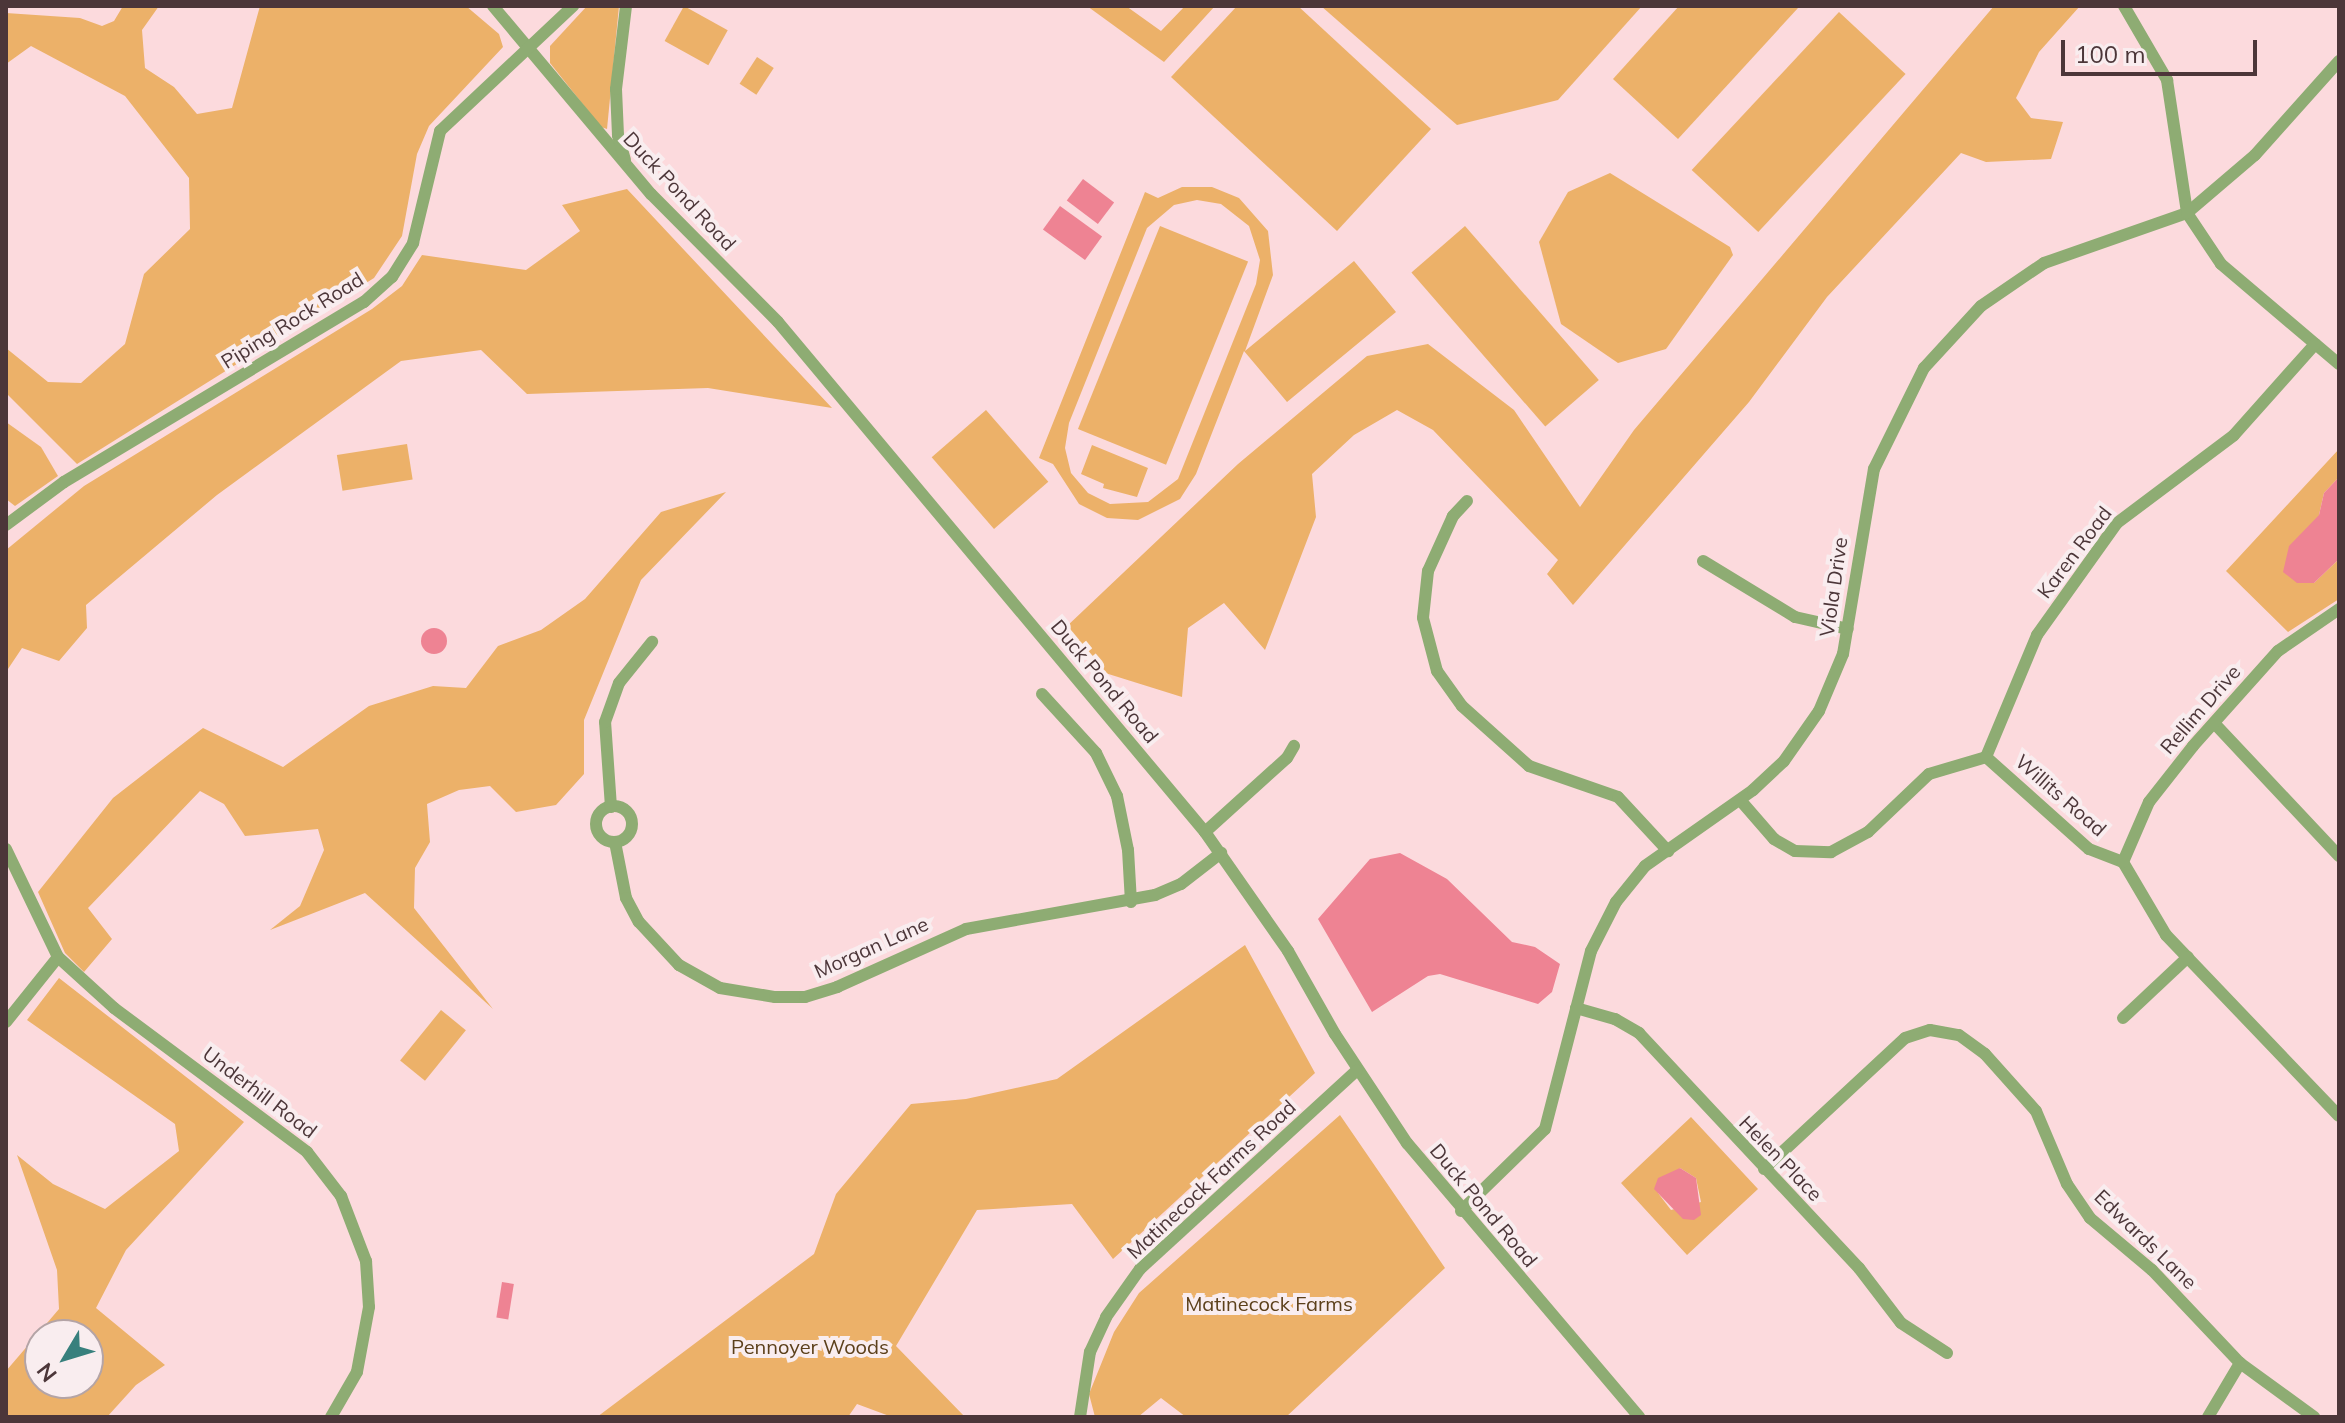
<!DOCTYPE html>
<html>
<head>
<meta charset="utf-8">
<style>
	body { margin:0 }
	#map { position:relative; width:2345px; height:1423px; overflow:hidden; background:#fcdadd; font-family:Mulish,sans-serif }
	div>[style] { position:absolute }
	[style*='--x'] { left:calc(var(--x)*1px); top:calc(var(--y)*1px); width:calc(var(--w)*1px); rotate:calc(var(--a)*1deg) }
	.green>* { inset:0; background:#ecb169; transform-origin:0 0 }
	.water>* { inset:0; background:#ee8393; transform-origin:0 0 }
	.round { border-radius:50% }
	.minor>* { height:12px; margin:-6px; padding:0 6px; transform-origin:6px; border-radius:6px; background:#8eac73 }
	.minor>.ring { margin:-6px; padding:0; box-sizing:content-box; background:none; border:12px solid #8eac73; border-radius:50% }
	span { translate:-50% -50%; white-space:nowrap; text-align:center; line-height:1.15; -webkit-text-stroke:8px #f9edef; paint-order:stroke }
	.street-label { font-size:20px; color:#4c3639 }
	.park-label { font-size:20px; color:#5c401b }
	.frame { position:absolute; inset:0; border:8px solid #4c3639; pointer-events:none }
	.north { position:absolute; left:24px; top:1319px; width:80px; height:80px; box-sizing:border-box; background:#f9edef; border:2px solid #b4a4a6; border-radius:50%; rotate:232deg; font-size:22px; font-weight:700; line-height:32px; text-align:center; color:#4c3639 }
	.north::after { content:''; display:block; margin:auto; width:28px; height:36px; background:#38807d; clip-path:polygon(50% 0,100% 100%,50% 72%,0 100%) }
	.scale { position:absolute; left:2061px; top:40px; width:196px; height:36px; box-sizing:border-box; border:4px solid #4c3639; border-top:0; padding-left:10px; font-size:24px; line-height:28px; white-space:nowrap; color:#4c3639; -webkit-text-stroke:6px #f9edef; paint-order:stroke }
</style>
</head>
<body>
<div id="map">
	<div class="green">
		<i style="clip-path:polygon(123px 6px,159px 6px,142px 30px,145px 68px,174px 87px,197px 114px,232px 108px,260px 6px,466px 6px,499px 34px,503px 47px,429px 126px,417px 154px,402px 236px,374px 278px,77px 464px,6px 393px,6px 348px,48px 382px,81px 383px,125px 344px,144px 274px,190px 229px,189px 178px,125px 96px,31px 46px,6px 64px,6px 13px,80px 18px,102px 26px,114px 21px)"></i>
		<i style="clip-path:polygon(587px 6px,619px 6px,607px 129px,601px 127px,550px 63px,550px 46px)"></i>
		<i style="left:684px;top:6px;width:50px;height:40px;rotate:29deg"></i>
		<i style="clip-path:polygon(1087px 6px,1126px 6px,1161px 31px,1185px 6px,1215px 6px,1164px 62px)"></i>
		<i style="clip-path:polygon(1237px 6px,1298px 6px,1431px 129px,1337px 231px,1171px 77px)"></i>
		<i style="clip-path:polygon(1321px 6px,1642px 6px,1558px 100px,1457px 125px)"></i>
		<i style="clip-path:polygon(1679px 6px,1798px 8px,1678px 139px,1613px 79px)"></i>
		<i style="clip-path:polygon(1994px 6px,2080px 6px,2039px 52px,2016px 98px,2031px 118px,2063px 122px,2051px 159px,1986px 162px,1961px 153px,1827px 297px,1749px 402px,1573px 605px,1547px 574px,1558px 560px,1433px 430px,1397px 410px,1354px 435px,1312px 474px,1316px 517px,1265px 650px,1224px 603px,1188px 628px,1182px 697px,1102px 672px,1065px 628px,1238px 464px,1367px 356px,1428px 344px,1514px 410px,1580px 507px,1634px 430px)"></i>
		<i style="left:1839px;top:12px;width:91px;height:216px;rotate:43deg"></i>
		<i style="left:757px;top:57px;width:20px;height:32px;rotate:33deg"></i>
		<i style="clip-path:polygon(1610px 173px,1730px 247px,1733px 255px,1666px 349px,1618px 363px,1561px 324px,1539px 242px,1568px 192px)"></i>
		<i style="clip-path:polygon(evenodd,1182px 187px,1212px 187px,1239px 198px,1268px 231px,1273px 275px,1245px 351px,1354px 261px,1396px 312px,1287px 402px,1244px 351px,1196px 474px,1180px 499px,1138px 520px,1107px 518px,1079px 504px,1053px 464px,1039px 458px,1145px 192px,1158px 198px,1182px 187px,1197px 200px,1221px 204px,1249px 226px,1260px 260px,1256px 284px,1178px 479px,1148px 502px,1110px 504px,1088px 493px,1071px 473px,1065px 448px,1069px 423px,1147px 228px,1174px 205px,1197px 200px)"></i>
		<i style="clip-path:polygon(627px 189px,832px 408px,708px 388px,527px 394px,481px 350px,401px 361px,217px 495px,86px 605px,87px 628px,59px 661px,22px 648px,6px 672px,6px 550px,84px 486px,372px 309px,402px 286px,422px 255px,526px 270px,580px 231px,562px 205px)"></i>
		<i style="left:1160px;top:226px;width:95px;height:219px;rotate:22deg"></i>
		<i style="left:1465px;top:226px;width:204px;height:71px;rotate:49deg"></i>
		<i style="left:986px;top:410px;width:95px;height:72px;rotate:49deg"></i>
		<i style="clip-path:polygon(6px 422px,41px 447px,58px 476px,15px 506px,6px 499px)"></i>
		<i style="left:407px;top:444px;width:36px;height:71px;rotate:81deg"></i>
		<i style="clip-path:polygon(1092px 445px,1148px 468px,1137px 497px,1103px 488px,1104px 484px,1081px 474px)"></i>
		<i style="clip-path:polygon(2339px 449px,2339px 477px,2324px 493px,2319px 515px,2314px 583px,2339px 559px,2339px 599px,2288px 632px,2226px 571px)"></i>
		<i style="clip-path:polygon(726px 492px,641px 580px,584px 720px,584px 774px,556px 805px,516px 812px,490px 786px,459px 790px,427px 804px,430px 842px,415px 868px,414px 908px,493px 1009px,365px 893px,270px 930px,300px 906px,324px 850px,318px 829px,245px 836px,224px 804px,200px 791px,88px 908px,112px 939px,84px 972px,65px 953px,38px 892px,113px 798px,203px 728px,283px 767px,369px 706px,433px 686px,466px 688px,498px 646px,541px 630px,585px 599px,661px 512px)"></i>
		<i style="clip-path:polygon(1245px 945px,1315px 1073px,1113px 1259px,1072px 1204px,977px 1210px,896px 1346px,965px 1417px,892px 1417px,857px 1404px,848px 1417px,597px 1417px,814px 1254px,836px 1194px,911px 1104px,966px 1099px,1057px 1079px)"></i>
		<i style="clip-path:polygon(evenodd,59px 978px,244px 1122px,126px 1250px,96px 1308px,165px 1365px,136px 1385px,107px 1417px,6px 1417px,6px 1371px,59px 1309px,57px 1270px,17px 1155px,53px 1184px,105px 1209px,179px 1151px,175px 1124px,27px 1020px,59px 978px,40px 1335px,88px 1335px,88px 1383px,40px 1383px,40px 1335px)"></i>
		<i style="left:441px;top:1010px;width:32px;height:65px;rotate:39deg"></i>
		<i style="clip-path:polygon(1340px 1115px,1445px 1268px,1286px 1417px,1186px 1417px,1161px 1398px,1138px 1417px,1095px 1417px,1089px 1394px,1114px 1332px,1139px 1293px)"></i>
		<i style="clip-path:polygon(evenodd,1691px 1117px,1758px 1189px,1687px 1255px,1621px 1183px,1691px 1117px,1680px 1168px,1696px 1178px,1701px 1202px,1671px 1210px,1658px 1193px,1680px 1168px)"></i>
	</div>
	<div class="water">
		<i style="left:1083px;top:179px;width:39px;height:27px;rotate:37deg"></i>
		<i style="left:1060px;top:206px;width:52px;height:29px;rotate:36deg"></i>
		<i style="clip-path:polygon(2339px 477px,2339px 559px,2314px 583px,2297px 583px,2283px 572px,2289px 546px,2319px 515px,2324px 493px)"></i>
		<i class="round" style="left:421px;top:628px;width:26px;height:26px"></i>
		<i style="clip-path:polygon(1400px 853px,1447px 879px,1512px 942px,1535px 947px,1560px 964px,1552px 992px,1538px 1004px,1440px 974px,1428px 976px,1372px 1012px,1318px 919px,1370px 859px)"></i>
		<i style="clip-path:polygon(1680px 1168px,1696px 1178px,1701px 1215px,1694px 1220px,1683px 1219px,1654px 1189px,1658px 1178px)"></i>
		<i style="left:502px;top:1282px;width:12px;height:36px;rotate:9deg"></i>
	</div>
	<div class="minor">
		<i style="--x:493;--y:6;--w:246;--a:50"></i>
		<i style="--x:651;--y:194;--w:180;--a:45.2"></i>
		<i style="--x:778;--y:322;--w:665;--a:50.06"></i>
		<i style="--x:1205;--y:832;--w:145;--a:55.1"></i>
		<i style="--x:1288;--y:951;--w:95;--a:60.5"></i>
		<i style="--x:1335;--y:1034;--w:131;--a:56.6"></i>
		<i style="--x:1407;--y:1143;--w:359;--a:49.7"></i>
		<i style="--x:2124;--y:6;--w:86;--a:59.8"></i>
		<i style="--x:2167;--y:80;--w:134;--a:81.4"></i>
		<i style="--x:2187;--y:213;--w:61;--a:56.3"></i>
		<i style="--x:2221;--y:264;--w:155;--a:40.3"></i>
		<i style="--x:625;--y:160;--w:26;--a:-106"></i>
		<i style="--x:618;--y:135;--w:46;--a:-92.5"></i>
		<i style="--x:616;--y:89;--w:84;--a:-83.1"></i>
		<i style="--x:1467;--y:501;--w:21;--a:133"></i>
		<i style="--x:1453;--y:516;--w:60;--a:114.4"></i>
		<i style="--x:1428;--y:571;--w:47;--a:96.1"></i>
		<i style="--x:1423;--y:618;--w:55;--a:75.2"></i>
		<i style="--x:1437;--y:671;--w:43;--a:54.5"></i>
		<i style="--x:1462;--y:706;--w:90;--a:41.8"></i>
		<i style="--x:1529;--y:766;--w:94;--a:19.2"></i>
		<i style="--x:1618;--y:797;--w:74;--a:47.2"></i>
		<i style="--x:6;--y:525;--w:72;--a:-36.6"></i>
		<i style="--x:64;--y:482;--w:350;--a:-31"></i>
		<i style="--x:364;--y:302;--w:38;--a:-42"></i>
		<i style="--x:392;--y:277;--w:40;--a:-58"></i>
		<i style="--x:413;--y:243;--w:115;--a:-76.4"></i>
		<i style="--x:440;--y:131;--w:183;--a:-43.2"></i>
		<i style="--x:1703;--y:561;--w:108;--a:31.3"></i>
		<i style="--x:1795;--y:617;--w:54;--a:12.8"></i>
		<i style="--x:1042;--y:694;--w:80;--a:47.5"></i>
		<i style="--x:1096;--y:753;--w:48;--a:64"></i>
		<i style="--x:1117;--y:796;--w:55;--a:78.5"></i>
		<i style="--x:1128;--y:850;--w:52;--a:86.7"></i>
		<i style="--x:2215;--y:724;--w:181;--a:46.8"></i>
		<i style="--x:1986;--y:757;--w:132;--a:-67.3"></i>
		<i style="--x:2037;--y:635;--w:138;--a:-54.5"></i>
		<i style="--x:2117;--y:523;--w:146;--a:-36.9"></i>
		<i style="--x:2234;--y:435;--w:122;--a:-48.3"></i>
		<i style="--x:1741;--y:801;--w:50;--a:49"></i>
		<i style="--x:1774;--y:839;--w:24;--a:30"></i>
		<i style="--x:1795;--y:851;--w:36;--a:2"></i>
		<i style="--x:1831;--y:852;--w:42;--a:-28.4"></i>
		<i style="--x:1868;--y:832;--w:84;--a:-43.6"></i>
		<i style="--x:1929;--y:774;--w:59;--a:-16.6"></i>
		<i style="--x:1986;--y:757;--w:138;--a:41.8"></i>
		<i style="--x:2089;--y:849;--w:36;--a:21"></i>
		<i style="--x:2123;--y:862;--w:85;--a:59.5"></i>
		<i style="--x:2166;--y:935;--w:250;--a:46.3"></i>
		<i class="ring" style="left:596px;top:806px;width:24px;height:24px"></i>
		<i style="--x:611;--y:807;--w:85;--a:-94"></i>
		<i style="--x:605;--y:722;--w:41;--a:-70.3"></i>
		<i style="--x:619;--y:683;--w:53;--a:-51.2"></i>
		<i style="--x:1205;--y:832;--w:110;--a:-42.1"></i>
		<i style="--x:1287;--y:758;--w:14;--a:-60"></i>
		<i style="--x:615;--y:842;--w:57;--a:78.9"></i>
		<i style="--x:626;--y:898;--w:27;--a:62"></i>
		<i style="--x:639;--y:922;--w:59;--a:47.1"></i>
		<i style="--x:679;--y:965;--w:47;--a:29.3"></i>
		<i style="--x:720;--y:988;--w:56;--a:9.3"></i>
		<i style="--x:775;--y:997;--w:30;--a:0"></i>
		<i style="--x:805;--y:997;--w:34;--a:-17"></i>
		<i style="--x:837;--y:987;--w:141;--a:-24.2"></i>
		<i style="--x:966;--y:929;--w:192;--a:-10.2"></i>
		<i style="--x:1155;--y:895;--w:28;--a:-23"></i>
		<i style="--x:1181;--y:884;--w:51;--a:-37.8"></i>
		<i style="--x:6;--y:849;--w:120;--a:64.3"></i>
		<i style="--x:58;--y:957;--w:76;--a:42.3"></i>
		<i style="--x:114;--y:1008;--w:241;--a:36.7"></i>
		<i style="--x:307;--y:1152;--w:56;--a:52.3"></i>
		<i style="--x:341;--y:1196;--w:70;--a:69"></i>
		<i style="--x:366;--y:1261;--w:46;--a:86.3"></i>
		<i style="--x:369;--y:1307;--w:66;--a:100.5"></i>
		<i style="--x:357;--y:1372;--w:52;--a:120"></i>
		<i style="--x:2123;--y:862;--w:65;--a:-66.6"></i>
		<i style="--x:2149;--y:802;--w:71;--a:-51.8"></i>
		<i style="--x:2193;--y:746;--w:127;--a:-48.2"></i>
		<i style="--x:2278;--y:651;--w:74;--a:-34.5"></i>
		<i style="--x:1576;--y:1008;--w:41;--a:15.8"></i>
		<i style="--x:1615;--y:1019;--w:28;--a:30"></i>
		<i style="--x:1639;--y:1033;--w:322;--a:46.9"></i>
		<i style="--x:1859;--y:1268;--w:69;--a:52.6"></i>
		<i style="--x:1901;--y:1323;--w:55;--a:33.1"></i>
		<i style="--x:2123;--y:1018;--w:89;--a:-43.2"></i>
		<i style="--x:6;--y:1022;--w:83;--a:-51.3"></i>
		<i style="--x:1764;--y:1169;--w:192;--a:-42.9"></i>
		<i style="--x:1905;--y:1038;--w:26;--a:-18"></i>
		<i style="--x:1930;--y:1030;--w:29;--a:10"></i>
		<i style="--x:1959;--y:1035;--w:32;--a:36"></i>
		<i style="--x:1985;--y:1054;--w:76;--a:48.2"></i>
		<i style="--x:2036;--y:1111;--w:79;--a:67"></i>
		<i style="--x:2067;--y:1184;--w:41;--a:55.9"></i>
		<i style="--x:2090;--y:1218;--w:81;--a:40"></i>
		<i style="--x:2152;--y:1270;--w:128;--a:46.6"></i>
		<i style="--x:2240;--y:1363;--w:92;--a:36.1"></i>
		<i style="--x:1461;--y:1211;--w:117;--a:-44.3"></i>
		<i style="--x:1545;--y:1129;--w:184;--a:-75.5"></i>
		<i style="--x:1591;--y:951;--w:55;--a:-63"></i>
		<i style="--x:1616;--y:902;--w:46;--a:-51.1"></i>
		<i style="--x:1645;--y:866;--w:132;--a:-35.1"></i>
		<i style="--x:1753;--y:790;--w:42;--a:-43.1"></i>
		<i style="--x:1784;--y:761;--w:61;--a:-55"></i>
		<i style="--x:1819;--y:711;--w:62;--a:-67.2"></i>
		<i style="--x:1843;--y:654;--w:188;--a:-80.5"></i>
		<i style="--x:1874;--y:469;--w:113;--a:-63.7"></i>
		<i style="--x:1924;--y:368;--w:84;--a:-47.4"></i>
		<i style="--x:1981;--y:306;--w:76;--a:-34.3"></i>
		<i style="--x:2044;--y:263;--w:151;--a:-19.3"></i>
		<i style="--x:2187;--y:213;--w:89;--a:-40.5"></i>
		<i style="--x:2255;--y:155;--w:126;--a:-48.2"></i>
		<i style="--x:1080;--y:1417;--w:66;--a:-81.3"></i>
		<i style="--x:1090;--y:1352;--w:38;--a:-65"></i>
		<i style="--x:1106;--y:1317;--w:59;--a:-54.7"></i>
		<i style="--x:1140;--y:1269;--w:294;--a:-42.5"></i>
		<i style="--x:2208;--y:1417;--w:63;--a:-59.3"></i>
	</div>
	<div class="street-label">
		<span style="left:680px;top:191px;rotate:47deg">Duck Pond Road</span>
		<span style="left:292px;top:320px;rotate:-32deg">Piping Rock Road</span>
		<span style="left:2074px;top:552px;rotate:-53deg">Karen Road</span>
		<span style="left:1833px;top:587px;rotate:-82deg">Viola Drive</span>
		<span style="left:1105px;top:681px;rotate:50deg">Duck Pond Road</span>
		<span style="left:2200px;top:709px;rotate:-49deg">Rellim Drive</span>
		<span style="left:2061px;top:795px;rotate:41deg">Willits Road</span>
		<span style="left:871px;top:947px;rotate:-24deg">Morgan Lane</span>
		<span style="left:260px;top:1092px;rotate:37deg">Underhill Road</span>
		<span style="left:1781px;top:1158px;rotate:46deg">Helen Place</span>
		<span style="left:1211px;top:1179px;rotate:-43deg">Matinecock Farms Road</span>
		<span style="left:1484px;top:1205px;rotate:50deg">Duck Pond Road</span>
		<span style="left:2146px;top:1239px;rotate:44deg">Edwards Lane</span>
	</div>
	<div class="park-label">
		<span style="left:1269px;top:1303px">Matinecock Farms</span>
		<span style="left:810px;top:1346px">Pennoyer Woods</span>
	</div>
	<div class="frame"></div>
	<div class="north">N</div>
	<div class="scale">100 m</div>
</div>
</body>
</html>
